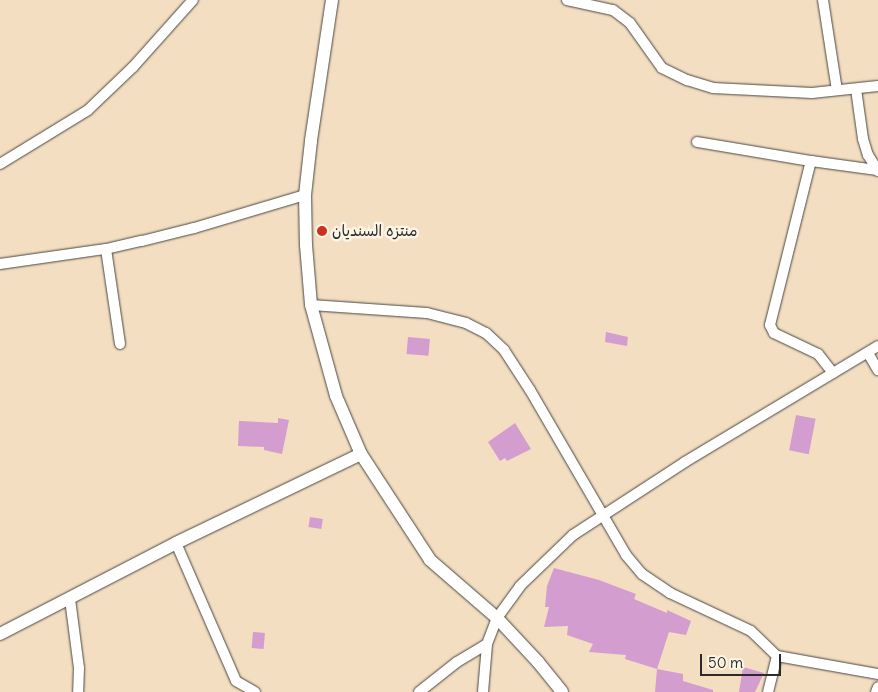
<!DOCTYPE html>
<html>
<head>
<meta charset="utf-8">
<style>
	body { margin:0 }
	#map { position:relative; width:878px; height:692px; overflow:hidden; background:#f3dec1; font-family:Delius,"Playpen Sans Arabic",sans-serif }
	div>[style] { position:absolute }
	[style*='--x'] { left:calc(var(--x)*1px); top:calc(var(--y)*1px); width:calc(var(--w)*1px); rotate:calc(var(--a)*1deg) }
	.building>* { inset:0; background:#d39dcf; transform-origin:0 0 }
	.roads { filter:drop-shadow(0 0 1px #494642) drop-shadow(0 0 1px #494642) }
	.minor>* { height:10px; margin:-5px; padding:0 5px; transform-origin:5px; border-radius:5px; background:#fff }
	.tertiary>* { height:12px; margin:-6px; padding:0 6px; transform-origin:6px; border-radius:6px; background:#fff }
	.dots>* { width:14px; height:14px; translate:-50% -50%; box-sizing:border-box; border:2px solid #fcf5e5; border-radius:50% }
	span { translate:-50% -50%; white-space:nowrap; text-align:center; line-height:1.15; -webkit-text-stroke:5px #fcf5e5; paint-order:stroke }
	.poi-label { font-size:15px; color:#2b2b2b }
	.left { translate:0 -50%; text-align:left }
	.scale { position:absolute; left:700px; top:654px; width:81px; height:22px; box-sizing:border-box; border:2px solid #2b2b2b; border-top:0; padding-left:6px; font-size:15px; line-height:18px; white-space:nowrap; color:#2b2b2b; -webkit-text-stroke:4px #fcf5e5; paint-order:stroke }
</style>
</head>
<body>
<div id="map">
	<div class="building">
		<i style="clip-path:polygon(606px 332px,628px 337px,627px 346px,605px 342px)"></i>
		<i style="left:408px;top:337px;width:22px;height:17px;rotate:5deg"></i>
		<i style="left:796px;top:415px;width:20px;height:36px;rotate:11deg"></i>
		<i style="clip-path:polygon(278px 418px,289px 420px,282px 454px,264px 450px,264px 447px,238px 446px,239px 421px,278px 423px)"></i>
		<i style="clip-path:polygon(515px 423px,531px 449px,507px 461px,505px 458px,500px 461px,488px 442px)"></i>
		<i style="left:310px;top:517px;width:13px;height:10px;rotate:9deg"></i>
		<i style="clip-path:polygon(554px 568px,599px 580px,636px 594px,634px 599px,667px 613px,667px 610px,691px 621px,686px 635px,669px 632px,657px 669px,625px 659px,626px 655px,589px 652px,593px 644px,567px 635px,568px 626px,544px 627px,549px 607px,545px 607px,547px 586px)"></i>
		<i style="left:253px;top:632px;width:12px;height:16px;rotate:5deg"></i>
		<i style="clip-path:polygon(743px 667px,764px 673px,755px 692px,739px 692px)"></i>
		<i style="clip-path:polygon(657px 669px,683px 674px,683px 681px,713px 690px,713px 692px,655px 692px)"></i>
	</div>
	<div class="roads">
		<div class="minor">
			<i style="--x:567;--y:0;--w:47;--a:12.3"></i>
			<i style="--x:613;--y:10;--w:21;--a:37"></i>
			<i style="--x:630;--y:23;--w:55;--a:54.6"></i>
			<i style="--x:662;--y:68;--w:28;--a:26"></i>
			<i style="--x:687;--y:80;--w:27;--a:17"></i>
			<i style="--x:713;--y:88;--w:99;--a:2.9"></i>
			<i style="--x:812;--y:93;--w:66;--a:-6.1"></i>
			<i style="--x:823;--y:0;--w:91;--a:81.2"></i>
			<i style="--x:856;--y:89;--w:50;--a:82"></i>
			<i style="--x:863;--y:139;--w:17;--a:73"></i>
			<i style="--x:868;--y:155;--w:19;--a:58"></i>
			<i style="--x:697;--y:142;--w:116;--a:9.5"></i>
			<i style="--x:0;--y:164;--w:103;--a:-31.5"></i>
			<i style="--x:88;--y:110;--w:62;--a:-43.7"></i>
			<i style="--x:133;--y:67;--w:90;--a:-48.2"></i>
			<i style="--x:106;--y:249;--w:96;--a:81.6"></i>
			<i style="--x:0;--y:264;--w:107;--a:-8.1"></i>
			<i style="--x:106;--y:249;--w:37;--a:-13"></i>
			<i style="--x:142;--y:241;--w:54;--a:-14"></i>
			<i style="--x:194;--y:228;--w:116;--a:-16.6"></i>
			<i style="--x:311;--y:305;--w:116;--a:3.9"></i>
			<i style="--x:427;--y:313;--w:40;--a:14.4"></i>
			<i style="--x:466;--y:323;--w:22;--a:27"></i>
			<i style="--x:486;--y:333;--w:25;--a:43"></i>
			<i style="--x:504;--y:350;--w:48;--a:57"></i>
			<i style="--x:530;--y:390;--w:191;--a:59.8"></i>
			<i style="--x:626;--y:555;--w:25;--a:50"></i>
			<i style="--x:642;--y:574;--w:34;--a:34"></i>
			<i style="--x:670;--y:593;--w:89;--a:25.1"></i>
			<i style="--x:751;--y:631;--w:36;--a:44"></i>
			<i style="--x:777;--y:656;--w:37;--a:104"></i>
			<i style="--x:868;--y:353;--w:20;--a:60"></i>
			<i style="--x:833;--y:373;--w:24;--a:-128"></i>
			<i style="--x:818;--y:354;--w:49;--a:-154.5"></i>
			<i style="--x:774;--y:333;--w:9;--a:-117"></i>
			<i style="--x:770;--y:325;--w:169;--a:-76"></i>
			<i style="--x:811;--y:161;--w:67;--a:7.8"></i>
			<i style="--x:176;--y:543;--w:150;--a:66.5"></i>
			<i style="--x:236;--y:681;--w:22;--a:30"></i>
			<i style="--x:70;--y:599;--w:70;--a:82.6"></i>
			<i style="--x:79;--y:668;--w:24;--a:92"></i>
			<i style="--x:777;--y:656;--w:103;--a:10.1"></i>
			<i style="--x:419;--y:692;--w:48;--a:-38.3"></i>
			<i style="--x:457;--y:662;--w:35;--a:-31"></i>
			<i style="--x:487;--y:644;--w:28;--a:-69"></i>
			<i style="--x:497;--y:618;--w:39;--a:-54"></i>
			<i style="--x:520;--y:586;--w:74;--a:-43.9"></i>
			<i style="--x:573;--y:535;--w:134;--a:-33.1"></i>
			<i style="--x:685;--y:462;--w:225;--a:-31"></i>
			<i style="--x:483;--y:692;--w:48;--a:-85.2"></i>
			<i style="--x:876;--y:692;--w:5;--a:-68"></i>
		</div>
		<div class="tertiary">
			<i style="--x:332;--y:0;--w:143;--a:98.5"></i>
			<i style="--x:311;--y:141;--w:54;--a:96.3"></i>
			<i style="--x:305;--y:195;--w:50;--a:88.9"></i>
			<i style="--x:306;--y:245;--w:60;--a:85.2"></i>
			<i style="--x:311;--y:305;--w:94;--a:74.6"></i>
			<i style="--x:336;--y:396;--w:63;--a:66.7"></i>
			<i style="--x:361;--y:454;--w:126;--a:56.9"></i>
			<i style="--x:430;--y:560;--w:89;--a:40.9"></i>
			<i style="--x:497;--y:618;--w:60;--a:47"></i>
			<i style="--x:538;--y:662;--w:38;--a:51"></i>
			<i style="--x:0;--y:634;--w:198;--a:-27.3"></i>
			<i style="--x:176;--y:543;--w:205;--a:-25.7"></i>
		</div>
	</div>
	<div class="dots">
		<i style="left:322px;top:231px;background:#c8321e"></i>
	</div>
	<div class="poi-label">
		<span class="left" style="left:332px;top:231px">منتزه السنديان</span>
	</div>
	<div class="scale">50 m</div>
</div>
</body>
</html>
